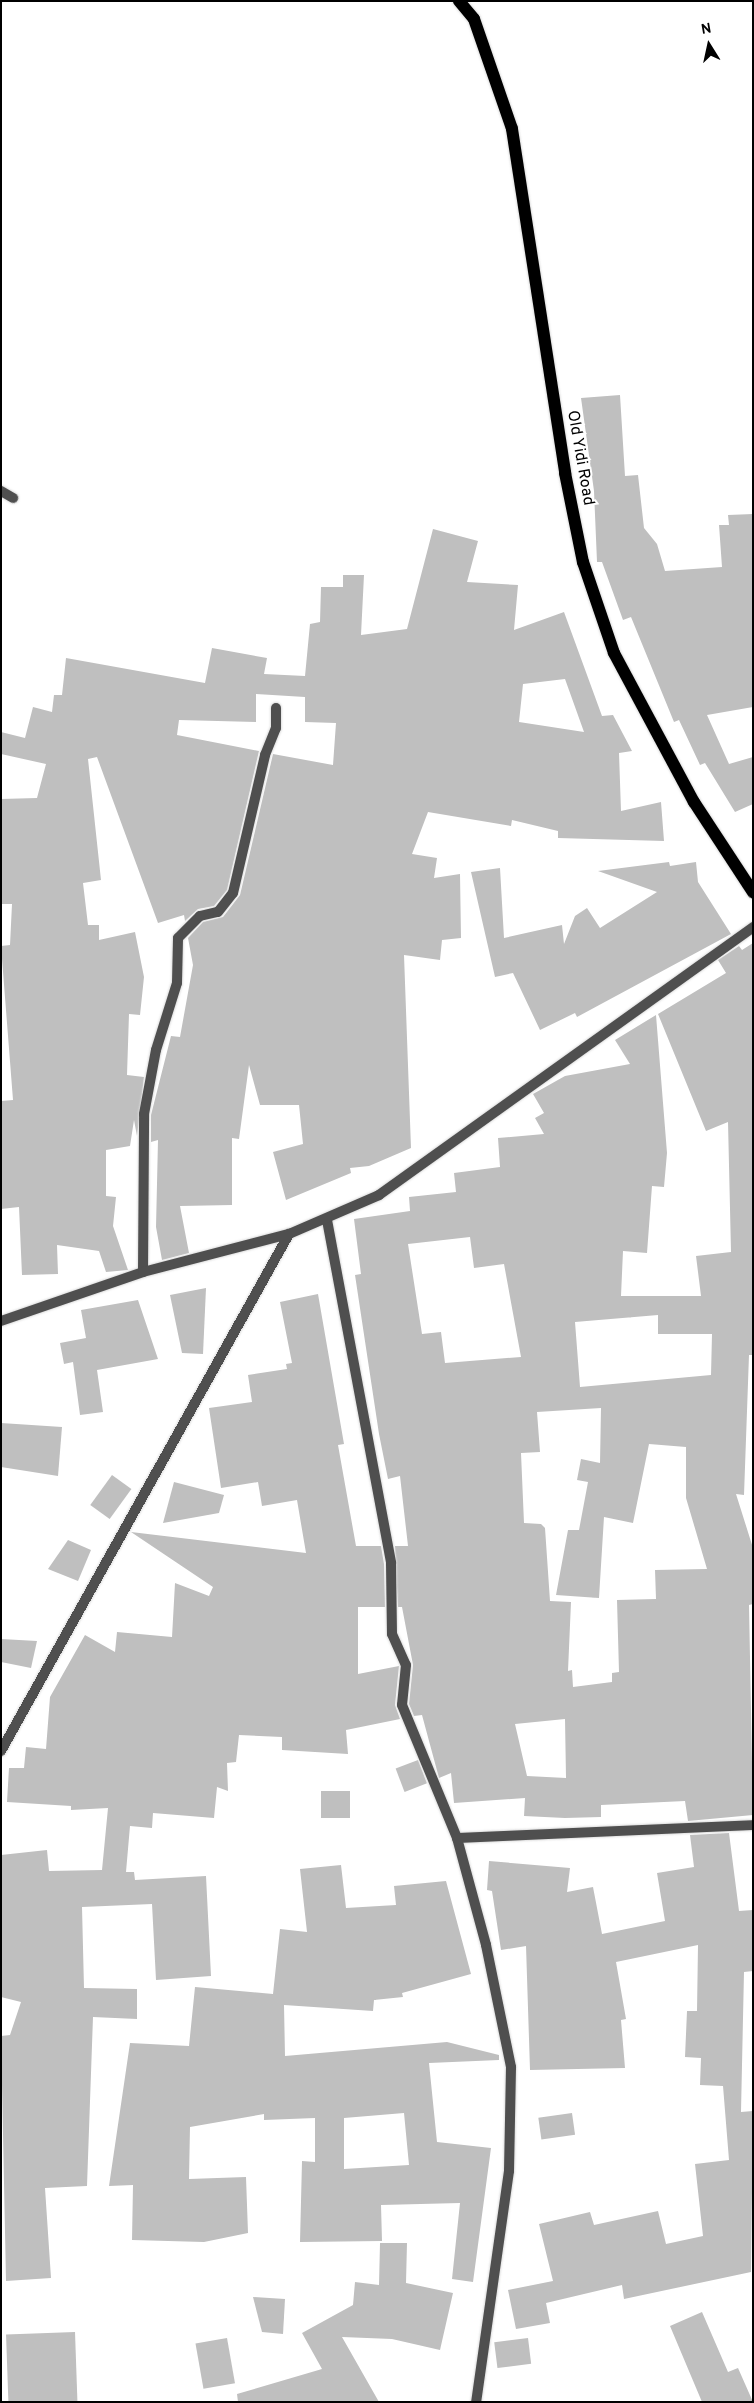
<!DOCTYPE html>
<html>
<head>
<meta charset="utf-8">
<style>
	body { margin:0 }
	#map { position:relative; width:754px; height:2403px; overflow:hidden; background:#fff; font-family:Overpass,sans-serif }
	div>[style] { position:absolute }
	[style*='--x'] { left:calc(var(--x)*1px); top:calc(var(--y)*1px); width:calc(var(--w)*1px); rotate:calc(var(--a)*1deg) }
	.building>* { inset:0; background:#bfbfbf; transform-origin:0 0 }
	.roads { filter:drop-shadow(0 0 1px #dbdbdb) drop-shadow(0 0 1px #dbdbdb) }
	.street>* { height:10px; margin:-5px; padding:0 5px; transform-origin:5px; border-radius:5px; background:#4f4f4f }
	.primary>* { height:12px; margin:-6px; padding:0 6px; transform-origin:6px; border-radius:6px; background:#000 }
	span { translate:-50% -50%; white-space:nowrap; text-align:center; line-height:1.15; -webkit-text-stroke:4px #fff; paint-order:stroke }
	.street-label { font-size:16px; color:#000 }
	.frame { position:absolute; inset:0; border:2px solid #000; pointer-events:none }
	.north { position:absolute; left:684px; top:20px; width:50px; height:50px; -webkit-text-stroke:4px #fff; paint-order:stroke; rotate:350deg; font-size:14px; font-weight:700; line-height:20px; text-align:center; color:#000 }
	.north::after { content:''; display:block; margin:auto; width:18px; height:22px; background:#000; clip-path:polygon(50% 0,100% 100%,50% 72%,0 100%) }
</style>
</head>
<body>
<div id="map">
	<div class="building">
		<i style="clip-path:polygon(620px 395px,625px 476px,638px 475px,644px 528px,657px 544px,665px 571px,722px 567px,719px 525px,729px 525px,728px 515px,753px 514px,753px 707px,707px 715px,729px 764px,753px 757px,753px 804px,735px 812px,705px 763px,700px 765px,679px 720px,674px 722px,631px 617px,623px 620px,602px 562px,597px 562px,594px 491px,581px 398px)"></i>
		<i style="clip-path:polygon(evenodd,433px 529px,478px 541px,467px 582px,518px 585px,514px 630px,564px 612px,602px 716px,613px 715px,632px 751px,619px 753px,621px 811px,661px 802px,664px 841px,558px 838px,558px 831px,512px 820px,511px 826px,428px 812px,412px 854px,437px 858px,434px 878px,460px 874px,461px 938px,442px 940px,440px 960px,404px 955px,411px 1148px,369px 1166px,350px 1168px,351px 1173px,286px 1200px,273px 1152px,303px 1144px,299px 1105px,260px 1105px,249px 1065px,239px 1139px,232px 1138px,232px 1205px,180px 1206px,189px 1253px,162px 1260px,156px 1227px,158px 1140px,151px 1142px,151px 1115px,171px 1036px,180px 1037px,193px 965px,188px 938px,203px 922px,223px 917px,240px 895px,273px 754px,333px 765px,336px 723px,305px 722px,305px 697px,256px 694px,256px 722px,179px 720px,177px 735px,259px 751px,227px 890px,214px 906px,198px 909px,185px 921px,184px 915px,158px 923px,97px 757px,88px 759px,101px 880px,83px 883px,88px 925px,99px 925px,99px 940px,135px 932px,144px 977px,140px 1015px,129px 1014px,127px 1075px,144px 1077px,137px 1136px,134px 1120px,130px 1146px,106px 1150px,106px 1196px,116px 1197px,113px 1226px,128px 1270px,106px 1272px,99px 1251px,57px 1245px,58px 1274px,22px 1275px,19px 1207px,1px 1209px,1px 1101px,13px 1100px,1px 946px,10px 945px,12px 904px,1px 904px,1px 799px,37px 798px,46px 764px,1px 754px,1px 732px,25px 738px,33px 707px,52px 712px,54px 695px,62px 695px,66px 658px,205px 683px,212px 648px,267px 658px,264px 674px,305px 676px,310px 624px,320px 622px,321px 587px,343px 587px,343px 575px,364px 575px,361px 635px,407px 629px,433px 529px,565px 679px,584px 732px,519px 722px,523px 684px,565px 679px)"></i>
		<i style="clip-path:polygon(669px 862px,670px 866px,696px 862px,698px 882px,731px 934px,577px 1017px,575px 1013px,540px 1030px,513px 973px,495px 977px,471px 872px,500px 868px,504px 938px,562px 925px,564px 944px,575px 916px,587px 908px,600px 928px,657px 892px,598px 871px)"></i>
		<i style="clip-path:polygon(evenodd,753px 943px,753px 1355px,749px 1355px,744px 1495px,736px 1494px,753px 1548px,753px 1604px,749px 1605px,753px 1815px,688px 1821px,685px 1801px,601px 1805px,601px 1817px,565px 1818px,524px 1816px,525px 1798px,454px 1803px,451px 1773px,439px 1778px,422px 1715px,414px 1716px,409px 1704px,413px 1665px,402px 1607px,398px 1607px,395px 1546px,408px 1546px,400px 1476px,388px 1479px,379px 1434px,355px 1275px,361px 1274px,354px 1219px,410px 1211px,409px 1197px,456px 1192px,454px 1173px,500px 1167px,498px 1138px,544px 1134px,535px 1118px,544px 1113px,533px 1094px,565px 1076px,630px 1064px,615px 1040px,656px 1015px,667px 1153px,664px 1187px,652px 1186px,647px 1253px,623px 1251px,621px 1296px,701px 1296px,696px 1256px,731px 1252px,728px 1122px,706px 1131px,658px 1014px,726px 973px,718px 960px,739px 946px,742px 950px,753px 943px,470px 1237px,474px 1268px,504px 1264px,521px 1357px,445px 1363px,441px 1332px,422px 1334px,408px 1244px,470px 1237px,753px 943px,658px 1315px,658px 1334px,712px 1334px,711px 1375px,580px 1387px,575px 1322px,658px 1315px,753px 943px,601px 1408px,600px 1463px,581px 1459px,577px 1480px,588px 1482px,579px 1530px,568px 1530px,556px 1595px,599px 1598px,604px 1517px,633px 1523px,649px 1444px,686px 1447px,686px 1498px,707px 1569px,655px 1570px,656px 1599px,617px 1600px,619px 1672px,612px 1673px,612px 1682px,573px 1687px,572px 1670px,568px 1671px,571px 1602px,550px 1601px,545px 1528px,541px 1524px,524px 1523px,521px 1453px,540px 1452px,537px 1412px,601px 1408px,753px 943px,565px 1719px,566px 1778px,527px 1776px,515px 1724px,565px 1719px)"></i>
		<i style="clip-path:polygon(206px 1288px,203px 1354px,182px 1353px,170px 1295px)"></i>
		<i style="clip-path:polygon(318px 1294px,344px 1444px,338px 1445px,356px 1546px,381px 1546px,384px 1564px,385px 1607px,358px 1607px,358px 1674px,399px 1666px,395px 1705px,400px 1719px,346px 1730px,348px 1754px,282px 1750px,282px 1737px,239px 1735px,236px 1762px,227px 1763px,228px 1791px,217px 1787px,214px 1818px,153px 1813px,152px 1828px,130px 1826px,126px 1872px,134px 1872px,135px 1880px,206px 1876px,211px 1976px,156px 1980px,152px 1904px,82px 1907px,84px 1988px,137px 1989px,137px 2019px,93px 2017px,87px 2186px,45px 2188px,51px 2278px,6px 2281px,1px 2036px,10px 2035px,21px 2002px,1px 1997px,1px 1855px,47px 1850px,49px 1871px,102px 1870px,108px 1808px,71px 1810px,71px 1806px,7px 1802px,9px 1768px,24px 1768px,26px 1747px,46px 1749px,50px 1697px,85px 1635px,115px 1652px,117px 1632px,172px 1637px,175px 1583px,209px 1596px,213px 1587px,131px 1532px,306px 1553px,297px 1500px,262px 1506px,258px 1482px,221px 1488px,209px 1408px,252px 1402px,248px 1375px,287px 1369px,286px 1364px,292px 1363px,280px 1302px)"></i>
		<i style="clip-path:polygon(138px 1300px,158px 1359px,97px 1370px,103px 1412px,80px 1415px,73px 1362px,64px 1364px,60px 1343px,86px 1338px,81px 1310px)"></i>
		<i style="clip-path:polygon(1px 1423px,62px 1427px,58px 1476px,1px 1467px)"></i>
		<i style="left:112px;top:1475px;width:24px;height:37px;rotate:36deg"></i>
		<i style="clip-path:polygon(174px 1482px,224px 1495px,219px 1513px,163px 1523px)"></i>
		<i style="clip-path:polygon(68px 1540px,91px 1550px,78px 1581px,48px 1569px)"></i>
		<i style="clip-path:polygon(1px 1639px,37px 1641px,31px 1668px,1px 1662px)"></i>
		<i style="left:418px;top:1760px;width:25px;height:24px;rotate:69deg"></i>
		<i style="left:321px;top:1791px;width:29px;height:27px"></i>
		<i style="clip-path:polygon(729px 1833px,739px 1911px,753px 1910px,753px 1971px,744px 1972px,741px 2112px,753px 2111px,751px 2272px,624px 2299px,622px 2285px,546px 2303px,550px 2323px,516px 2329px,508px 2290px,553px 2281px,539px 2224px,590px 2212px,594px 2225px,658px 2211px,666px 2244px,703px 2236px,695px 2164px,729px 2160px,723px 2086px,700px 2085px,701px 2058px,685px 2057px,687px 2011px,697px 2011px,698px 1945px,616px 1962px,626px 2019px,621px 2020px,625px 2068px,530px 2070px,526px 1946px,501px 1950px,492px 1891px,487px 1890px,489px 1861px,570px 1868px,567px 1892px,593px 1887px,602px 1934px,665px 1921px,657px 1873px,694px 1867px,690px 1835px)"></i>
		<i style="clip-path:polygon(evenodd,341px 1865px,346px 1908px,396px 1905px,394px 1886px,446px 1881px,471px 1974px,402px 1993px,403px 1997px,374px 2000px,373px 2011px,284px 2005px,285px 2056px,447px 2042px,499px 2055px,499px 2060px,429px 2063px,437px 2142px,491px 2148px,473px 2282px,452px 2279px,460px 2203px,381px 2205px,382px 2241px,300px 2242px,302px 2161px,315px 2162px,315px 2118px,264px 2120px,264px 2114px,190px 2127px,189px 2179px,246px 2177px,248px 2233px,204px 2242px,132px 2240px,133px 2185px,109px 2186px,130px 2043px,189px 2046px,195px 1987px,273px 1994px,280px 1929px,307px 1932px,300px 1869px,341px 1865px,404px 2113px,409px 2165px,344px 2169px,344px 2118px,404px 2113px)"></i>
		<i style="left:572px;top:2113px;width:22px;height:34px;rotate:82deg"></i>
		<i style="clip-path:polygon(380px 2243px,407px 2243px,406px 2283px,453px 2293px,440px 2350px,392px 2339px,342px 2337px,379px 2402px,238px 2402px,237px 2394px,322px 2369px,302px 2333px,353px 2305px,355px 2282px,379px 2285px)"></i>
		<i style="clip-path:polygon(253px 2297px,285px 2299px,283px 2334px,262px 2332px)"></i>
		<i style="clip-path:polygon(702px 2312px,728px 2372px,738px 2368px,753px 2402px,702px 2402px,670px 2326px)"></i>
		<i style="left:75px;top:2332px;width:70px;height:69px;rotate:88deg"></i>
		<i style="left:227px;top:2338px;width:46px;height:32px;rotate:80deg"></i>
		<i style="left:528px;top:2338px;width:26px;height:34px;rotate:83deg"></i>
	</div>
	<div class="roads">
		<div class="street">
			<i style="--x:1;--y:491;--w:14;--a:30"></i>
			<i style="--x:327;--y:1220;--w:349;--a:79.4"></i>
			<i style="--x:391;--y:1563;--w:71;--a:89.2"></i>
			<i style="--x:392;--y:1634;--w:34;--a:66"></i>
			<i style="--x:406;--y:1665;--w:40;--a:95.7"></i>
			<i style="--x:402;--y:1705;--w:144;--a:67.5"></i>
			<i style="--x:457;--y:1838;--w:111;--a:74.8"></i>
			<i style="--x:486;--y:1945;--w:125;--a:78.4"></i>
			<i style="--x:511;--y:2067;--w:104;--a:91.1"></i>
			<i style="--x:509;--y:2171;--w:233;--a:98.1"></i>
			<i style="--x:143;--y:1272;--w:158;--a:-89.6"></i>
			<i style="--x:144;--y:1114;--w:65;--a:-79.4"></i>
			<i style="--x:156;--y:1050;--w:70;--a:-72.6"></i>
			<i style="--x:177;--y:983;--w:45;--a:-88.7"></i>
			<i style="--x:178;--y:938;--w:31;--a:-45"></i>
			<i style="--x:200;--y:916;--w:18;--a:-13"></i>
			<i style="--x:218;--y:912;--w:24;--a:-52"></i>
			<i style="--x:233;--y:893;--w:142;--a:-76.9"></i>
			<i style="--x:265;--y:755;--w:29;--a:-68"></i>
			<i style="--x:276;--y:728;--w:20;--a:-90"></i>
			<i style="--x:1;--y:1321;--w:150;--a:-19"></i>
			<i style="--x:143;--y:1272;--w:151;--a:-14.6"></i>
			<i style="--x:289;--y:1234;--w:98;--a:-23.4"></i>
			<i style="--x:379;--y:1195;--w:460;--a:-35.6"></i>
			<i style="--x:1;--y:1751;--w:592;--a:-60.88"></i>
			<i style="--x:457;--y:1838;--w:296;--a:-2.5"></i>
		</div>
		<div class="primary">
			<i style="--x:459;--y:1;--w:23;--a:50"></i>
			<i style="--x:474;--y:19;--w:116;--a:70.9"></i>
			<i style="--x:512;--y:129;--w:348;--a:81.2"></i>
			<i style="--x:565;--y:473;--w:91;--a:78.6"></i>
			<i style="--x:583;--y:562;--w:96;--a:71.2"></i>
			<i style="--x:614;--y:653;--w:169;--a:61.8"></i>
			<i style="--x:694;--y:802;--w:108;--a:56.8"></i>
		</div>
	</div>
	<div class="street-label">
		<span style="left:580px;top:458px;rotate:80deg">Old Yidi Road</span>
	</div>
	<div class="frame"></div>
	<div class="north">N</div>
</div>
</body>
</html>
